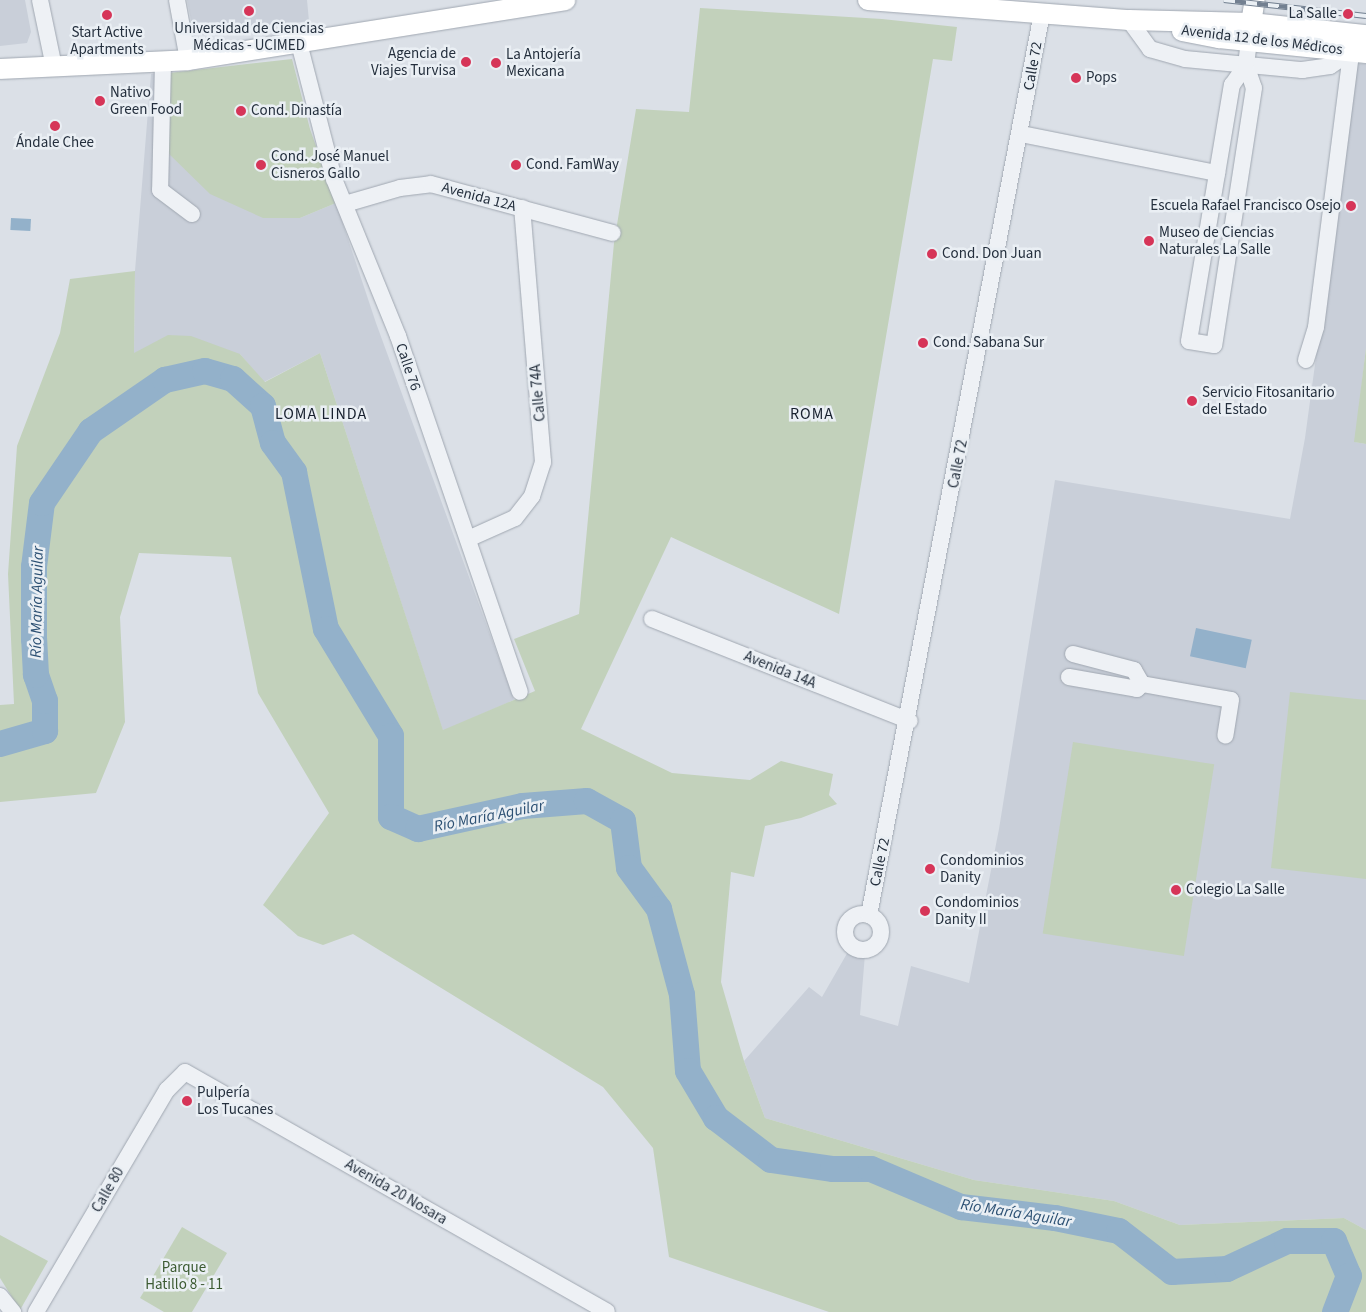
<!DOCTYPE html>
<html>
<head>
<meta charset="utf-8">
<style>
	body { margin:0 }
	#map { position:relative; width:1366px; height:1312px; overflow:hidden; background:#dbe0e7; font-family:"Source Sans 3",sans-serif }
	div>[style] { position:absolute }
	[style*='--x'] { left:calc(var(--x)*1px); top:calc(var(--y)*1px); width:calc(var(--w)*1px); rotate:calc(var(--a)*1deg) }
	.built>* { inset:0; background:#c9cfd9 }
	.green>* { inset:0; background:#c2d1bb; transform-origin:0 0 }
	.water>* { inset:0; background:#93b1ca; transform-origin:0 0 }
	.river>* { height:26px; margin:-13px; padding:0 13px; transform-origin:13px; border-radius:13px; background:#93b1ca }
	.roads { filter:drop-shadow(0 0 1px #a0a7b1) drop-shadow(0 0 1px #a0a7b1) }
	.minor>* { height:16px; margin:-8px; padding:0 8px; transform-origin:8px; border-radius:8px; background:#eef1f5 }
	.minor>.ring { margin:-8px; padding:0; box-sizing:content-box; background:none; border:16px solid #eef1f5; border-radius:50% }
	.major>* { height:20px; margin:-10px; padding:0 10px; transform-origin:10px; border-radius:10px; background:#fff }
	.rail>* { height:5.5px; margin-top:-2.75px; transform-origin:0; background:repeating-linear-gradient(90deg,#eaeff4 0 11px,#738091 0 22px); box-sizing:border-box; border-block:1px solid #738091 }
	.dots>* { width:14px; height:14px; translate:-50% -50%; box-sizing:border-box; border:2px solid #eaeff4; border-radius:50% }
	span { translate:-50% -50%; white-space:nowrap; text-align:center; line-height:1.15; -webkit-text-stroke:5px #eaeff4; paint-order:stroke }
	.poi-label { font-size:15px; color:#242f3d }
	.right { translate:-100% -50%; text-align:right }
	.left { translate:0 -50%; text-align:left }
	.street-label { font-size:15px; color:#242f3d }
	.park-label { font-size:15px; color:#3b5a31 }
	.neighbourhood-label { font-size:16px; color:#17202e; letter-spacing:1px }
	.water-label { font-size:16px; color:#2c5073; font-style:italic }
</style>
</head>
<body>
<div id="map">
	<div class="built">
		<i style="clip-path:polygon(0 0,25px 0,31px 32px,27px 43px,0 46px)"></i>
		<i style="clip-path:polygon(187px 0,307px 0,309px 21px,194px 36px)"></i>
		<i style="clip-path:polygon(1356px 63px,1366px 64px,1366px 348px,1355px 442px,1366px 444px,1366px 1230px,1344px 1218px,1180px 1225px,1114px 1201px,974px 1180px,765px 1118px,744px 1061px,809px 987px,822px 997px,849px 950px,865px 954px,860px 1015px,898px 1026px,911px 966px,969px 983px,999px 829px,1055px 480px,1290px 519px,1305px 438px)"></i>
		<i style="clip-path:polygon(169px 73px,300px 218px,336px 203px,376px 323px,514px 700px,443px 731px,320px 353px,264px 382px,240px 354px,134px 353px,135px 271px,151px 74px)"></i>
	</div>
	<div class="green">
		<i style="clip-path:polygon(700px 8px,882px 19px,957px 27px,952px 61px,933px 59px,839px 614px,671px 537px,581px 729px,672px 773px,750px 780px,781px 761px,833px 774px,829px 795px,837px 804px,801px 818px,765px 826px,754px 877px,731px 872px,721px 982px,744px 1061px,765px 1118px,974px 1180px,1114px 1201px,1180px 1225px,1344px 1218px,1366px 1230px,1366px 1312px,829px 1312px,669px 1257px,653px 1148px,603px 1087px,353px 934px,323px 945px,298px 936px,263px 905px,329px 813px,258px 693px,231px 557px,139px 553px,120px 617px,125px 722px,96px 793px,0 802px,0 705px,14px 704px,8px 574px,17px 446px,60px 333px,70px 279px,135px 271px,134px 353px,168px 335px,191px 336px,240px 354px,265px 382px,320px 353px,443px 730px,535px 691px,514px 639px,579px 614px,614px 243px,636px 109px,689px 112px)"></i>
		<i style="clip-path:polygon(292px 59px,310px 129px,336px 203px,300px 218px,263px 218px,210px 194px,167px 152px,169px 73px)"></i>
		<i style="clip-path:polygon(1366px 348px,1366px 444px,1354px 442px)"></i>
		<i style="clip-path:polygon(1290px 692px,1366px 700px,1366px 879px,1271px 868px)"></i>
		<i style="left:1073px;top:742px;width:143px;height:194px;rotate:9deg"></i>
		<i style="clip-path:polygon(182px 1227px,227px 1253px,192px 1312px,164px 1312px,140px 1298px)"></i>
		<i style="clip-path:polygon(0 1235px,48px 1261px,20px 1310px,0 1278px)"></i>
	</div>
	<div class="water">
		<i style="left:11px;top:218px;width:20px;height:12px;rotate:3deg"></i>
		<i style="left:1196px;top:628px;width:57px;height:29px;rotate:12deg"></i>
	</div>
	<div class="river">
		<i style="--x:0;--y:744;--w:47;--a:-16.1"></i>
		<i style="--x:45;--y:731;--w:30;--a:-90"></i>
		<i style="--x:45;--y:701;--w:28;--a:-109"></i>
		<i style="--x:36;--y:675;--w:36;--a:-93"></i>
		<i style="--x:34;--y:639;--w:72;--a:-90"></i>
		<i style="--x:34;--y:567;--w:64;--a:-82.9"></i>
		<i style="--x:42;--y:503;--w:87;--a:-55.8"></i>
		<i style="--x:91;--y:431;--w:90;--a:-34.6"></i>
		<i style="--x:165;--y:380;--w:41;--a:-12.7"></i>
		<i style="--x:205;--y:371;--w:29;--a:16"></i>
		<i style="--x:233;--y:379;--w:40;--a:42"></i>
		<i style="--x:263;--y:406;--w:38;--a:75"></i>
		<i style="--x:273;--y:443;--w:36;--a:54"></i>
		<i style="--x:294;--y:472;--w:160;--a:78.5"></i>
		<i style="--x:326;--y:629;--w:125;--a:58.7"></i>
		<i style="--x:391;--y:736;--w:81;--a:90"></i>
		<i style="--x:391;--y:817;--w:30;--a:24"></i>
		<i style="--x:418;--y:829;--w:107;--a:-12.4"></i>
		<i style="--x:523;--y:806;--w:64;--a:-4.5"></i>
		<i style="--x:587;--y:801;--w:41;--a:29.1"></i>
		<i style="--x:623;--y:821;--w:47;--a:82.7"></i>
		<i style="--x:629;--y:868;--w:51;--a:53.8"></i>
		<i style="--x:659;--y:909;--w:89;--a:75"></i>
		<i style="--x:682;--y:995;--w:76;--a:85.5"></i>
		<i style="--x:688;--y:1071;--w:55;--a:59.2"></i>
		<i style="--x:716;--y:1118;--w:69;--a:37.4"></i>
		<i style="--x:771;--y:1160;--w:63;--a:8.3"></i>
		<i style="--x:833;--y:1169;--w:38;--a:0"></i>
		<i style="--x:871;--y:1169;--w:98;--a:22.9"></i>
		<i style="--x:961;--y:1207;--w:95;--a:6.7"></i>
		<i style="--x:1055;--y:1218;--w:65;--a:11.5"></i>
		<i style="--x:1119;--y:1231;--w:67;--a:37.7"></i>
		<i style="--x:1172;--y:1272;--w:55;--a:-3.1"></i>
		<i style="--x:1227;--y:1269;--w:66;--a:-25"></i>
		<i style="--x:1287;--y:1241;--w:47;--a:0"></i>
		<i style="--x:1334;--y:1241;--w:38;--a:67"></i>
		<i style="--x:1349;--y:1276;--w:39;--a:111"></i>
	</div>
	<div class="roads">
		<div class="minor">
			<i style="--x:40;--y:0;--w:68;--a:78.2"></i>
			<i style="--x:177;--y:0;--w:61;--a:79.6"></i>
			<i style="--x:1129;--y:20;--w:36;--a:54"></i>
			<i style="--x:1150;--y:49;--w:36;--a:16"></i>
			<i style="--x:1185;--y:59;--w:118;--a:5.4"></i>
			<i style="--x:1302;--y:70;--w:28;--a:-8"></i>
			<i style="--x:1330;--y:66;--w:25;--a:-34"></i>
			<i style="--x:299;--y:43;--w:140;--a:75.6"></i>
			<i style="--x:334;--y:179;--w:170;--a:67.8"></i>
			<i style="--x:398;--y:336;--w:376;--a:71.1"></i>
			<i style="--x:163;--y:62;--w:128;--a:91.3"></i>
			<i style="--x:160;--y:190;--w:40;--a:37"></i>
			<i style="--x:1246;--y:65;--w:24;--a:71"></i>
			<i style="--x:1254;--y:88;--w:260;--a:98.8"></i>
			<i style="--x:1214;--y:345;--w:25;--a:-171"></i>
			<i style="--x:1189;--y:341;--w:260;--a:-80.5"></i>
			<i style="--x:1232;--y:85;--w:24;--a:-55"></i>
			<i style="--x:1246;--y:65;--w:24;--a:-83"></i>
			<i style="--x:1021;--y:134;--w:200;--a:11.3"></i>
			<i style="--x:345;--y:204;--w:57;--a:-16.2"></i>
			<i style="--x:400;--y:188;--w:31;--a:-7"></i>
			<i style="--x:431;--y:184;--w:188;--a:15.1"></i>
			<i style="--x:1306;--y:360;--w:34;--a:-73"></i>
			<i style="--x:1316;--y:327;--w:277;--a:-82.7"></i>
			<i style="--x:468;--y:539;--w:51;--a:-24.1"></i>
			<i style="--x:515;--y:518;--w:28;--a:-52"></i>
			<i style="--x:532;--y:496;--w:36;--a:-72"></i>
			<i style="--x:543;--y:462;--w:255;--a:-94.7"></i>
			<i style="--x:652;--y:619;--w:277;--a:21.6"></i>
			<i style="--x:1069;--y:677;--w:69;--a:10"></i>
			<i style="--x:1137;--y:689;--w:7;--a:-45"></i>
			<i style="--x:1142;--y:684;--w:16;--a:-120"></i>
			<i style="--x:1134;--y:670;--w:63;--a:-165.3"></i>
			<i style="--x:1142;--y:684;--w:90;--a:10.2"></i>
			<i style="--x:1231;--y:700;--w:36;--a:99"></i>
			<i class="ring" style="left:845px;top:914px;width:20px;height:20px"></i>
			<i style="--x:869;--y:915;--w:918;--a:-79.14"></i>
			<i style="--x:0;--y:1296;--w:21;--a:51"></i>
			<i style="--x:36;--y:1312;--w:258;--a:-59.5"></i>
			<i style="--x:167;--y:1090;--w:25;--a:-45"></i>
			<i style="--x:185;--y:1072;--w:485;--a:29.6"></i>
		</div>
		<div class="major">
			<i style="--x:868;--y:0;--w:262;--a:4.4"></i>
			<i style="--x:1129;--y:20;--w:122;--a:1.4"></i>
			<i style="--x:1251;--y:23;--w:116;--a:6"></i>
			<i style="--x:1182;--y:31;--w:38;--a:11"></i>
			<i style="--x:1219;--y:38;--w:148;--a:5.8"></i>
			<i style="--x:1249;--y:36;--w:36;--a:-81"></i>
			<i style="--x:0;--y:69;--w:188;--a:-2.7"></i>
			<i style="--x:188;--y:60;--w:382;--a:-9"></i>
		</div>
	</div>
	<div class="rail">
		<i style="--x:1224;--y:0;--w:143;--a:6.4"></i>
	</div>
	<div class="dots">
		<i style="left:249px;top:11px;background:#d63558"></i>
		<i style="left:1348px;top:14px;background:#d63558"></i>
		<i style="left:107px;top:15px;background:#d63558"></i>
		<i style="left:466px;top:62px;background:#d63558"></i>
		<i style="left:496px;top:63px;background:#d63558"></i>
		<i style="left:1076px;top:78px;background:#d63558"></i>
		<i style="left:100px;top:101px;background:#d63558"></i>
		<i style="left:241px;top:111px;background:#d63558"></i>
		<i style="left:55px;top:126px;background:#d63558"></i>
		<i style="left:261px;top:165px;background:#d63558"></i>
		<i style="left:516px;top:165px;background:#d63558"></i>
		<i style="left:1351px;top:206px;background:#d63558"></i>
		<i style="left:1149px;top:241px;background:#d63558"></i>
		<i style="left:932px;top:254px;background:#d63558"></i>
		<i style="left:923px;top:343px;background:#d63558"></i>
		<i style="left:1192px;top:401px;background:#d63558"></i>
		<i style="left:930px;top:869px;background:#d63558"></i>
		<i style="left:1176px;top:890px;background:#d63558"></i>
		<i style="left:925px;top:911px;background:#d63558"></i>
		<i style="left:187px;top:1101px;background:#d63558"></i>
	</div>
	<div class="poi-label">
		<span class="right" style="left:1337px;top:14px">La Salle</span>
		<span style="left:249px;top:37px">Universidad de Ciencias<br>Médicas - UCIMED</span>
		<span style="left:107px;top:41px">Start Active<br>Apartments</span>
		<span class="right" style="left:456px;top:62px">Agencia de<br>Viajes Turvisa</span>
		<span class="left" style="left:506px;top:63px">La Antojería<br>Mexicana</span>
		<span class="left" style="left:1086px;top:78px">Pops</span>
		<span class="left" style="left:110px;top:101px">Nativo<br>Green Food</span>
		<span class="left" style="left:251px;top:111px">Cond. Dinastía</span>
		<span style="left:55px;top:143px">Ándale Chee</span>
		<span class="left" style="left:271px;top:165px">Cond. José Manuel<br>Cisneros Gallo</span>
		<span class="left" style="left:526px;top:165px">Cond. FamWay</span>
		<span class="right" style="left:1341px;top:206px">Escuela Rafael Francisco Osejo</span>
		<span class="left" style="left:1159px;top:241px">Museo de Ciencias<br>Naturales La Salle</span>
		<span class="left" style="left:942px;top:254px">Cond. Don Juan</span>
		<span class="left" style="left:933px;top:343px">Cond. Sabana Sur</span>
		<span class="left" style="left:1202px;top:401px">Servicio Fitosanitario<br>del Estado</span>
		<span class="left" style="left:940px;top:869px">Condominios<br>Danity</span>
		<span class="left" style="left:1186px;top:890px">Colegio La Salle</span>
		<span class="left" style="left:935px;top:911px">Condominios<br>Danity II</span>
		<span class="left" style="left:197px;top:1101px">Pulpería<br>Los Tucanes</span>
	</div>
	<div class="street-label">
		<span style="left:1262px;top:40px;rotate:7deg">Avenida 12 de los Médicos</span>
		<span style="left:1033px;top:66px;rotate:-80deg">Calle 72</span>
		<span style="left:479px;top:197px;rotate:15deg">Avenida 12A</span>
		<span style="left:408px;top:367px;rotate:71deg">Calle 76</span>
		<span style="left:538px;top:393px;rotate:-95deg">Calle 74A</span>
		<span style="left:958px;top:464px;rotate:-79deg">Calle 72</span>
		<span style="left:780px;top:670px;rotate:22deg">Avenida 14A</span>
		<span style="left:880px;top:862px;rotate:-78deg">Calle 72</span>
		<span style="left:108px;top:1190px;rotate:-60deg">Calle 80</span>
		<span style="left:396px;top:1192px;rotate:30deg">Avenida 20 Nosara</span>
	</div>
	<div class="park-label">
		<span style="left:184px;top:1276px">Parque<br>Hatillo 8 - 11</span>
	</div>
	<div class="neighbourhood-label">
		<span style="left:321px;top:414px">LOMA LINDA</span>
		<span style="left:812px;top:414px">ROMA</span>
	</div>
	<div class="water-label">
		<span style="left:37px;top:602px;rotate:-89deg">Río María Aguilar</span>
		<span style="left:489px;top:816px;rotate:-11deg">Río María Aguilar</span>
		<span style="left:1016px;top:1213px;rotate:9deg">Río María Aguilar</span>
	</div>
</div>
</body>
</html>
